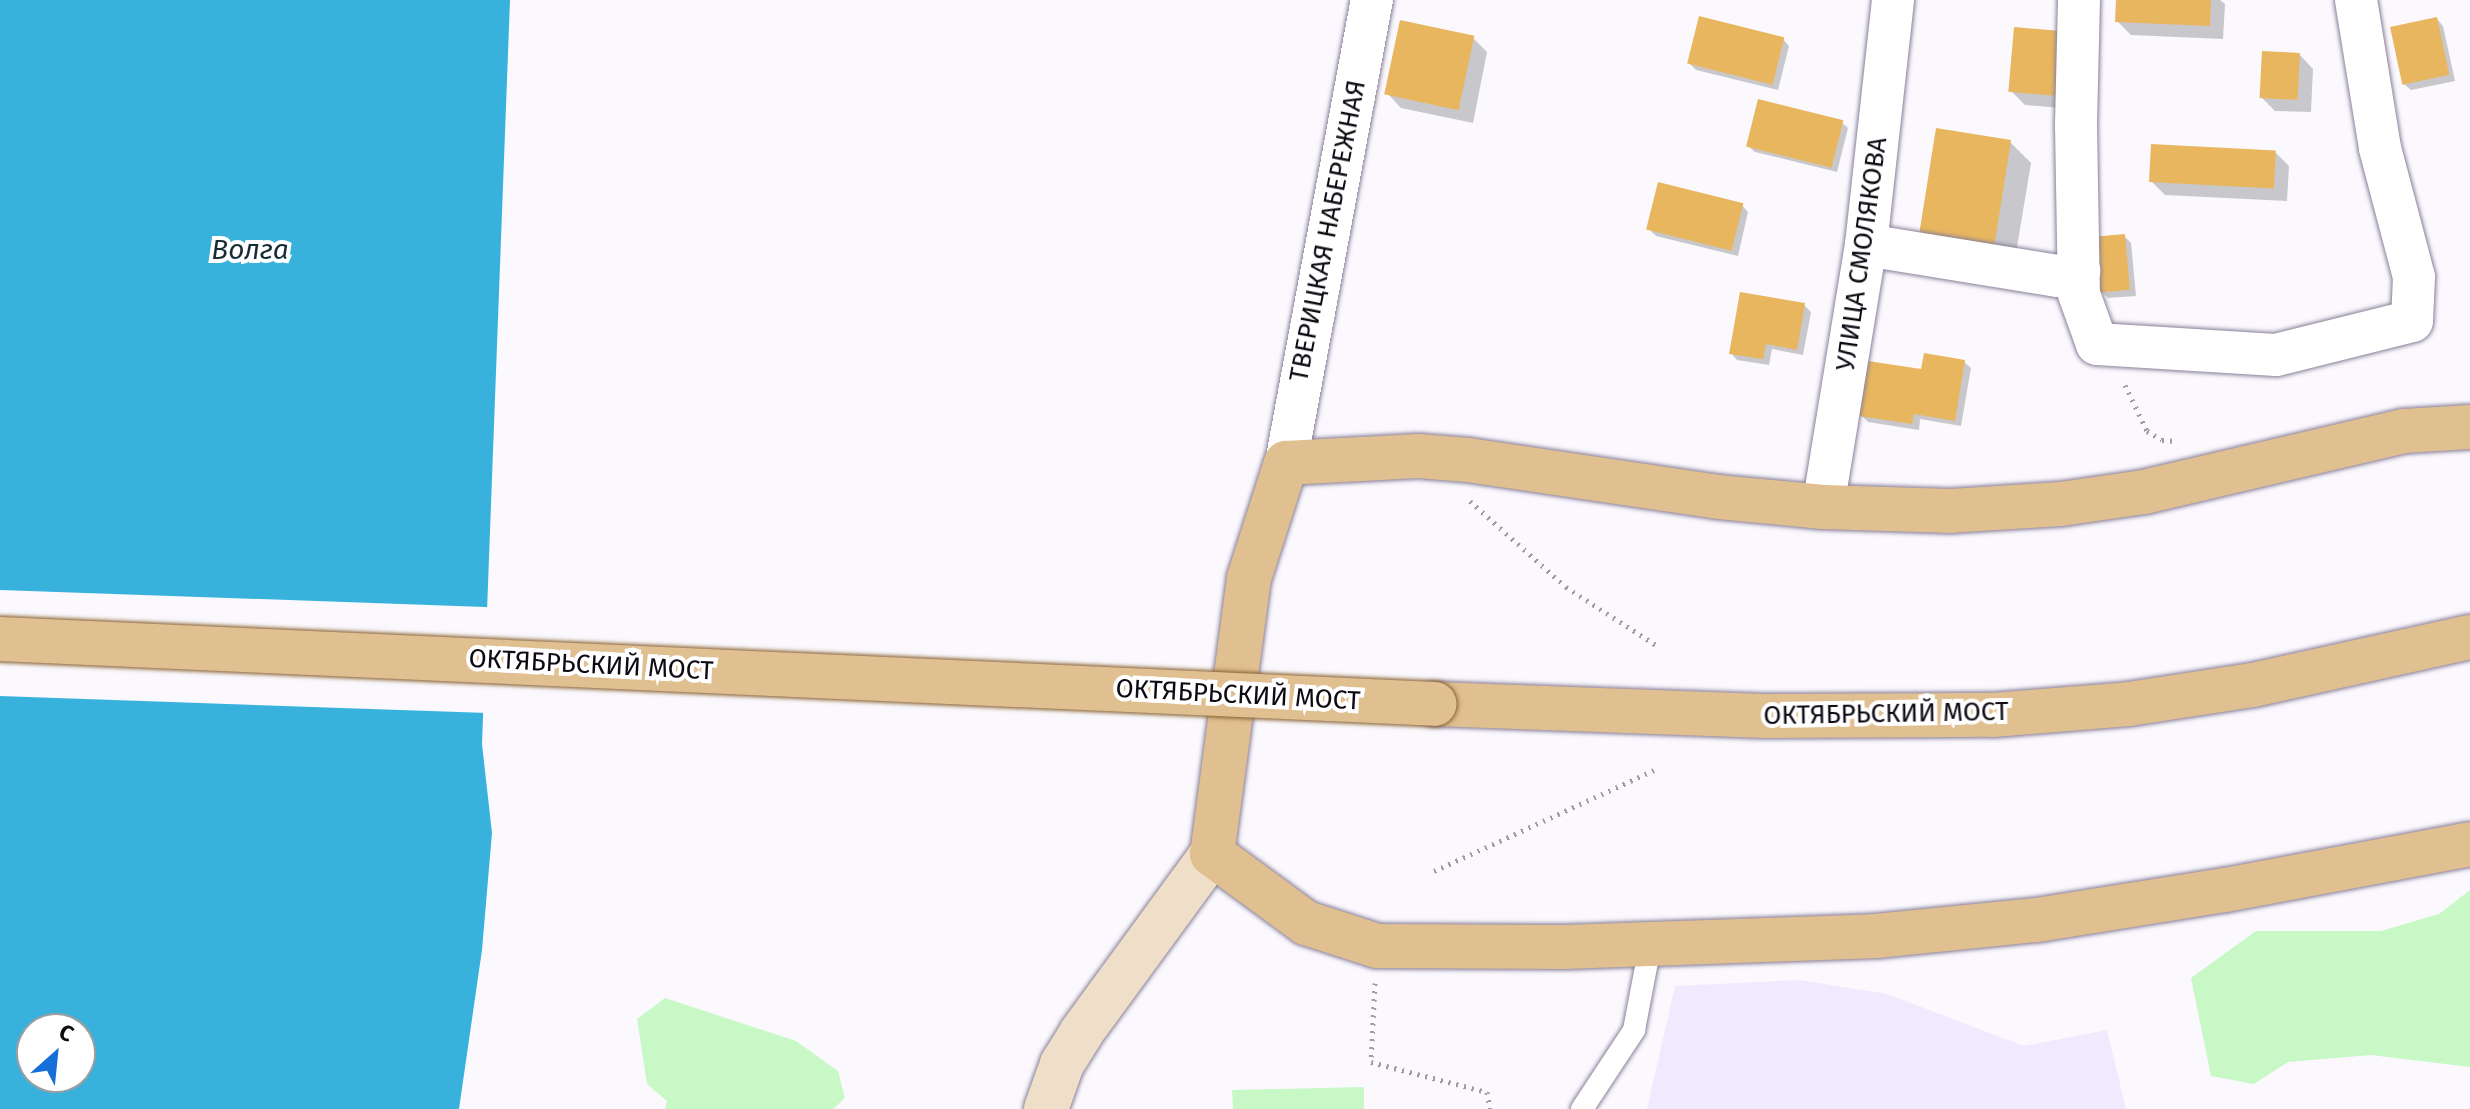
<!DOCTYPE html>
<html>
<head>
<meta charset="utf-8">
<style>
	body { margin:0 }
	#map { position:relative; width:2470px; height:1109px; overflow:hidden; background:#fbf9fe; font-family:"Fira Sans",sans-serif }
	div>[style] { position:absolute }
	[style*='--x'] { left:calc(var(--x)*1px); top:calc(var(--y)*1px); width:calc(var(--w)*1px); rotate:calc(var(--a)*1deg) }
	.built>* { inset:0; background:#f1e9fe }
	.green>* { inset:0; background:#c7f8c5 }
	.water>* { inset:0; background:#38b2dc }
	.pier>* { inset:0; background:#fbf9fe; transform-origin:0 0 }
	.shadow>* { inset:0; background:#0003 }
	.building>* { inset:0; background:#e8b65e; transform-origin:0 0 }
	.path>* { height:5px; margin-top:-2.5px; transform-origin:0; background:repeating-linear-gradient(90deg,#9f9da3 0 2px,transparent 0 8px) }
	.roads { filter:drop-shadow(0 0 2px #8a8099) drop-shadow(0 0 2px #8a8099) }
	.lane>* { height:22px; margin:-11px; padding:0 11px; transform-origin:11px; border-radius:11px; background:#fff }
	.street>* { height:42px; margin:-21px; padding:0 21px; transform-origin:21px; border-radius:21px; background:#fff }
	.secondary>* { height:44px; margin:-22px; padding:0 22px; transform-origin:22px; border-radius:22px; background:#f0dfc8 }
	.primary>* { height:44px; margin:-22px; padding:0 22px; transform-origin:22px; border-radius:22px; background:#e0bf91 }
	.bridges { filter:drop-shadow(0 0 2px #896434) drop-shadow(0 0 2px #896434) }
	.primary-bridge>* { height:44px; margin:-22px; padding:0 22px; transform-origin:22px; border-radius:22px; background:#e0bf91 }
	span { translate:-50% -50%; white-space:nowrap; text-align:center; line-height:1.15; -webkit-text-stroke:8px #fff; paint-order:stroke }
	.street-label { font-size:26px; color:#0d0a12 }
	.water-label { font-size:28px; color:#182c35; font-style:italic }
	.north { position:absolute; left:16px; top:1013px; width:80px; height:80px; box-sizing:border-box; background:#fff; border:2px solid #9e9da0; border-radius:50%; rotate:27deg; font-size:22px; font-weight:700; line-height:32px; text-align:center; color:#0d0a12 }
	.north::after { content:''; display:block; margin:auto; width:28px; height:36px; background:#166ed8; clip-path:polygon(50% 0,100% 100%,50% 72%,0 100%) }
</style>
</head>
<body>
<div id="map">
	<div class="built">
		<i style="clip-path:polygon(1800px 980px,1887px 994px,2024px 1046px,2107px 1030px,2126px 1109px,1647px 1109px,1675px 986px)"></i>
	</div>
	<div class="green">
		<i style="clip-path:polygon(2470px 890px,2470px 1067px,2371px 1055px,2288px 1062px,2254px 1084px,2211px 1076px,2191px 978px,2256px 931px,2381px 931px,2439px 914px)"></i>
		<i style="clip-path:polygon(665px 998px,796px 1041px,838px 1071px,845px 1098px,833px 1109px,665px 1109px,667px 1101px,647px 1084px,637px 1019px)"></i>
		<i style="clip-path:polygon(1364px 1087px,1364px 1109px,1233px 1109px,1232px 1090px)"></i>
	</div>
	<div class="water">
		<i style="clip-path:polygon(evenodd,0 0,510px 0,482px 744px,492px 833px,482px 950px,459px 1109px,0 1109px,0 0,32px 1029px,80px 1029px,80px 1077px,32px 1077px,32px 1029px)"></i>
	</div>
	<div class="pier">
		<i style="left:0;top:590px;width:492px;height:106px;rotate:2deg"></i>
	</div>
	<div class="shadow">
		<i style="clip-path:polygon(2118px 0,2220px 0,2225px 4px,2223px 39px,2131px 35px,2117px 21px)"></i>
		<i style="clip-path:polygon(2437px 19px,2443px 26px,2455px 81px,2411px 90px,2404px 84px)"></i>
		<i style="clip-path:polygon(2065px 34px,2074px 109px,2025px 105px,2011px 91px)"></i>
		<i style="clip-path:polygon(1473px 38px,1487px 52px,1473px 123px,1401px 108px,1388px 94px)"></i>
		<i style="clip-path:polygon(1783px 39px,1789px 46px,1778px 90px,1696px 70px,1689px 63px)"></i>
		<i style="clip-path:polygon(2300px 55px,2313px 69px,2311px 112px,2275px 111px,2261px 97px)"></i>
		<i style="clip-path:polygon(1841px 122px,1848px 128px,1837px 172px,1755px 152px,1748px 146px)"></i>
		<i style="clip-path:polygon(2010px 142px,2031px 163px,2013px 271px,1940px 259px)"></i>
		<i style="clip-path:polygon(2275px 152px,2289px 166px,2287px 201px,2165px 195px,2151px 181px)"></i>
		<i style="clip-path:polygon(1742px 205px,1748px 212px,1738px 256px,1656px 236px,1649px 229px)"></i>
		<i style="clip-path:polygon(2124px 236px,2131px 243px,2136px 296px,2108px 298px,2101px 291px)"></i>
		<i style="clip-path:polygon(1804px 305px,1811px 312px,1803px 355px,1772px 349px,1769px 365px,1737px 360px,1731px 353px)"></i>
		<i style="clip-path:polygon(1964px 362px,1971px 368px,1961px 426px,1920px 419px,1919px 430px,1868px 422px,1861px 415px,1923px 372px)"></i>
	</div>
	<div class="building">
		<i style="clip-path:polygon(2116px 0,2211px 0,2210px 26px,2115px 22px)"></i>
		<i style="left:1699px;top:16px;width:88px;height:49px;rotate:14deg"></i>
		<i style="left:2437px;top:17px;width:59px;height:48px;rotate:78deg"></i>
		<i style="left:1400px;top:20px;width:76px;height:76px;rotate:12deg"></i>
		<i style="left:2014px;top:27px;width:52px;height:65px;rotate:5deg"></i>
		<i style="left:2262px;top:51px;width:38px;height:47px;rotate:3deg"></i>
		<i style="left:1758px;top:99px;width:88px;height:49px;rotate:14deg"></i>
		<i style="left:1936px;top:128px;width:76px;height:112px;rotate:9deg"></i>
		<i style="left:2151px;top:144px;width:125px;height:38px;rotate:3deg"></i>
		<i style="left:1658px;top:182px;width:88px;height:49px;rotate:14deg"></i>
		<i style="left:2125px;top:234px;width:56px;height:31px;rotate:85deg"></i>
		<i style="clip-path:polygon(1740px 292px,1805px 303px,1797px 350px,1766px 344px,1763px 359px,1729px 354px)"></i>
		<i style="clip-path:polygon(1924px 353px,1965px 360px,1955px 421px,1914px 414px,1912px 424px,1859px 416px,1868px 361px,1921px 369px)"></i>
	</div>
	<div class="path">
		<i style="--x:2125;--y:385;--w:51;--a:64.4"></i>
		<i style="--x:2147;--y:431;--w:17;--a:31"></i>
		<i style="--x:2162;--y:440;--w:13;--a:4"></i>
		<i style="--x:1470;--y:501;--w:129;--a:41.9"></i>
		<i style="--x:1566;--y:587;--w:111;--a:32.8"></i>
		<i style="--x:1434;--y:871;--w:243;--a:-24.6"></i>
		<i style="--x:1375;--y:983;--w:79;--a:92.9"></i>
		<i style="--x:1371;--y:1062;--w:120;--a:14.5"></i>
		<i style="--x:1487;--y:1092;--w:17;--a:80"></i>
	</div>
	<div class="roads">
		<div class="lane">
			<i style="--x:1582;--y:1109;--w:95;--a:-56.6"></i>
			<i style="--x:1634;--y:1030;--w:86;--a:-79.2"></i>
		</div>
		<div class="street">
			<i style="--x:2079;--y:0;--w:126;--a:91.4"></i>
			<i style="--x:2076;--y:126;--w:168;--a:89"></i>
			<i style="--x:2079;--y:294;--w:53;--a:70.2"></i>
			<i style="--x:2097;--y:344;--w:179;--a:3.5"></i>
			<i style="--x:2276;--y:355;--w:140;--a:-14"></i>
			<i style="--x:2412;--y:321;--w:44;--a:-87.4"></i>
			<i style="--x:2414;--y:277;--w:133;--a:-104.8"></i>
			<i style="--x:2380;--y:148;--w:150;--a:-99.2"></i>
			<i style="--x:1866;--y:245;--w:194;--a:9.2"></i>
			<i style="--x:2058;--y:276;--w:22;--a:-13"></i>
			<i style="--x:1286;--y:463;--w:471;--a:-79.5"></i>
			<i style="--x:1823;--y:507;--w:266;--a:-80.7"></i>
			<i style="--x:1866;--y:245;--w:246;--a:-83.7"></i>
		</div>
		<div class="secondary">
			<i style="--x:1046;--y:1109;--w:48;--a:-70.4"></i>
			<i style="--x:1062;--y:1064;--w:36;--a:-58"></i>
			<i style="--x:1081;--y:1033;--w:222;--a:-53.8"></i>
		</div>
		<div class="primary">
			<i style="--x:2470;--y:427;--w:66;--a:176.5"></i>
			<i style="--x:2404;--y:431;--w:267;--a:166.8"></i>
			<i style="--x:2144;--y:492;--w:84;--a:171.8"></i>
			<i style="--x:2061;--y:504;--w:110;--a:176.4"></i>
			<i style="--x:1951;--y:511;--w:128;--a:-178.2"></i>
			<i style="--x:1823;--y:507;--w:104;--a:-174.5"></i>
			<i style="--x:1719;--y:497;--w:254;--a:-171.6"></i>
			<i style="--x:1468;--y:460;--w:50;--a:-175.4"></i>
			<i style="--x:1418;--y:456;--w:132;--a:177"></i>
			<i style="--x:1286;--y:463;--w:121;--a:107.8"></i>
			<i style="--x:1249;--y:578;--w:278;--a:97.6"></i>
			<i style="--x:1212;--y:854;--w:117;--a:36.3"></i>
			<i style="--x:1306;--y:923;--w:75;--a:17.9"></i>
			<i style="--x:1377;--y:946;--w:187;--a:0.3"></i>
			<i style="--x:1564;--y:947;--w:312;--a:-2"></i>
			<i style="--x:1876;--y:936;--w:162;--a:-5.7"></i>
			<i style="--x:2037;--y:920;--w:190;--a:-9.1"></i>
			<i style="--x:2225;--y:890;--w:249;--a:-10.6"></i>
			<i style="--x:1435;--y:704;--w:329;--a:2.1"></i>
			<i style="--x:1764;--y:716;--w:229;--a:-0.3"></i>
			<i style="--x:1993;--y:715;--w:136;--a:-4.6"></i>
			<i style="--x:2129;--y:704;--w:125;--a:-8.7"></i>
			<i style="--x:2253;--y:685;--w:222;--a:-12.5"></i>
		</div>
	</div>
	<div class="bridges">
		<div class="primary-bridge">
			<i style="--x:0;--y:639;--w:1436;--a:2.59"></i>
		</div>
	</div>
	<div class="street-label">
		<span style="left:1328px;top:231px;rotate:-79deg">ТВЕРИЦКАЯ НАБЕРЕЖНАЯ</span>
		<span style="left:1862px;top:254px;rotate:-82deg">УЛИЦА СМОЛЯКОВА</span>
		<span style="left:591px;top:665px;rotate:3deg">ОКТЯБРЬСКИЙ МОСТ</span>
		<span style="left:1238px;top:695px;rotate:3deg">ОКТЯБРЬСКИЙ МОСТ</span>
		<span style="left:1886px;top:714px;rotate:-1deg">ОКТЯБРЬСКИЙ МОСТ</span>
	</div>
	<div class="water-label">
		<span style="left:250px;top:250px">Волга</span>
	</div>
	<div class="north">С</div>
</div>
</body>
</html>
